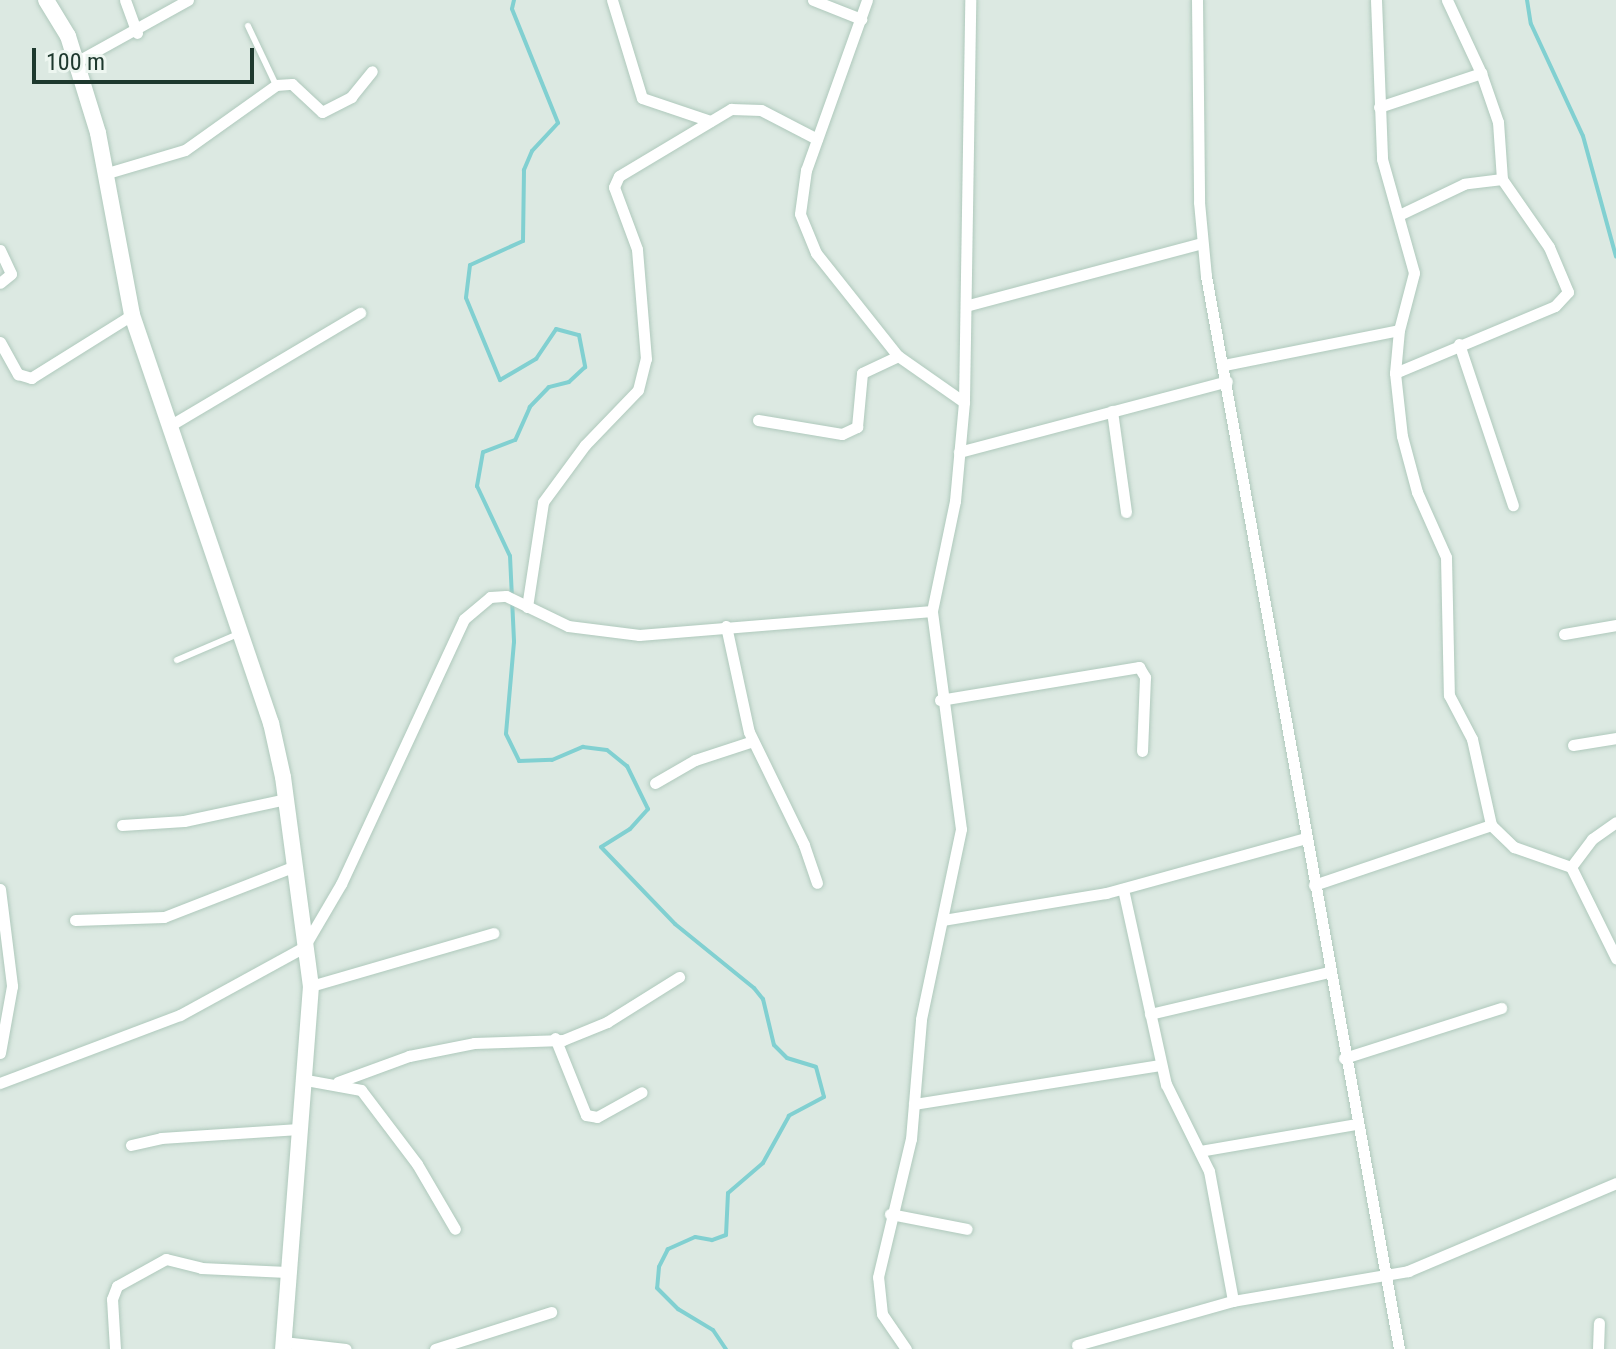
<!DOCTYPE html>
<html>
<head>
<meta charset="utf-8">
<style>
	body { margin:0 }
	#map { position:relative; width:1616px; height:1349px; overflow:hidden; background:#dce9e2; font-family:"Roboto Condensed",sans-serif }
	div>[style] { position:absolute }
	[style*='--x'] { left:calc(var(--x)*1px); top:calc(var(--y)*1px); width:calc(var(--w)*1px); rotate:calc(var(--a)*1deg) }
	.stream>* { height:4px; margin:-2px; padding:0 2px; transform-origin:2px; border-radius:2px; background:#81d0d1 }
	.roads { filter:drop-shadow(0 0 2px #afc9bc) drop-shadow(0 0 2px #afc9bc) }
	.lane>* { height:6px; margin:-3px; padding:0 3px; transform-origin:3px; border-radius:3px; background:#fff }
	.street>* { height:11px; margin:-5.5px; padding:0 5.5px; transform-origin:5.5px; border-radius:5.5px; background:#fff }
	.secondary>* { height:16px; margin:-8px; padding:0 8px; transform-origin:8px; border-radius:8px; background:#fff }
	span { translate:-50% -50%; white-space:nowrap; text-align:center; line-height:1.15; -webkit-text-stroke:8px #edf6f0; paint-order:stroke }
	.scale { position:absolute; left:32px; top:48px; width:222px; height:36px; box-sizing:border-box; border:4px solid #1e392e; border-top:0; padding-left:10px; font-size:24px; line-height:28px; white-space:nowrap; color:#1e392e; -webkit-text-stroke:6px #edf6f0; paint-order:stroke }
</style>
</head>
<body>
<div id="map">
	<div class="stream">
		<i style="--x:514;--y:0;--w:9;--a:103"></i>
		<i style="--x:512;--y:9;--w:123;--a:68"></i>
		<i style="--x:558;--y:123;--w:38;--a:133"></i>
		<i style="--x:532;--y:151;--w:21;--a:113"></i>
		<i style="--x:524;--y:170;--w:71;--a:90.8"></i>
		<i style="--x:523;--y:241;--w:58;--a:155.6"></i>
		<i style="--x:470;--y:265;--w:33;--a:97"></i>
		<i style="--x:466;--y:298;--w:89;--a:67.5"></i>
		<i style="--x:500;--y:380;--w:42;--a:-30.3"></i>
		<i style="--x:536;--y:359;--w:36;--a:-56"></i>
		<i style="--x:556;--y:329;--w:24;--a:15"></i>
		<i style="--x:579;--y:335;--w:33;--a:79"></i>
		<i style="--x:585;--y:367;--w:22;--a:137"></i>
		<i style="--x:569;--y:382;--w:21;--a:166"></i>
		<i style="--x:549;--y:387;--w:28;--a:134"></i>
		<i style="--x:530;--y:407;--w:36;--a:114"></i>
		<i style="--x:515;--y:440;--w:34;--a:159"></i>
		<i style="--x:483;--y:452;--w:35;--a:100"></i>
		<i style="--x:477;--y:486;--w:77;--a:64.8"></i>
		<i style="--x:510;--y:556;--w:86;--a:87.3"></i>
		<i style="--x:514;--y:642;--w:92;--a:95"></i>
		<i style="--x:506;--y:734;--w:30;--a:64"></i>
		<i style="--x:519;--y:761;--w:33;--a:-2"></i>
		<i style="--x:552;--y:760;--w:34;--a:-23"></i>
		<i style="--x:583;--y:747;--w:24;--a:7"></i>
		<i style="--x:607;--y:750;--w:26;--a:39"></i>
		<i style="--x:627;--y:766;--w:48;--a:64"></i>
		<i style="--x:648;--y:809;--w:27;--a:132"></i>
		<i style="--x:630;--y:829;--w:34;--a:148"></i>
		<i style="--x:601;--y:847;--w:107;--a:46.1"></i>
		<i style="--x:675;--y:924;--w:102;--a:39"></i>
		<i style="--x:754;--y:988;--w:14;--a:51"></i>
		<i style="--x:763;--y:999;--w:47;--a:76.6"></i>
		<i style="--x:774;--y:1045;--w:18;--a:45"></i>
		<i style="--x:787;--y:1058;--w:30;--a:17"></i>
		<i style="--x:816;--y:1067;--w:31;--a:75"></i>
		<i style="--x:824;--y:1097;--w:40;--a:152"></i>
		<i style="--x:789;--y:1116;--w:54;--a:119"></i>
		<i style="--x:763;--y:1163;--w:46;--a:139.4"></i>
		<i style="--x:728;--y:1193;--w:42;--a:92.7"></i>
		<i style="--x:726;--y:1235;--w:15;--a:160"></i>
		<i style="--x:712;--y:1240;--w:17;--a:-170"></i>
		<i style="--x:695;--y:1237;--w:30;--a:156"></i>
		<i style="--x:668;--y:1249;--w:20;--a:117"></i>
		<i style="--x:659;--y:1267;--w:21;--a:95"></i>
		<i style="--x:657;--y:1288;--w:30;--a:45"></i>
		<i style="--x:678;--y:1309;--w:41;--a:31"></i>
		<i style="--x:713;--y:1330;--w:23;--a:56"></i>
		<i style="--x:1527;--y:0;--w:24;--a:81"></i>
		<i style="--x:1531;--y:24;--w:123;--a:65.1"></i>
		<i style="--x:1583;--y:136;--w:125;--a:74.7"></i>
	</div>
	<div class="roads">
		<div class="lane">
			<i style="--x:248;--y:26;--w:65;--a:64.6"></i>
			<i style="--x:177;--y:660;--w:69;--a:-23.2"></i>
		</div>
		<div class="street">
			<i style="--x:125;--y:0;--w:35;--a:70"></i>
			<i style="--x:612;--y:0;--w:102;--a:73"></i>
			<i style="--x:642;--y:98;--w:72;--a:18.7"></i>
			<i style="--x:813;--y:0;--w:52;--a:21.6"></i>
			<i style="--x:867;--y:0;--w:181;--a:109.7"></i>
			<i style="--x:806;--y:170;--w:44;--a:97.8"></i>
			<i style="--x:800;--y:214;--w:42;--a:67.7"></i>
			<i style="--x:816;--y:253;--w:132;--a:51.5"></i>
			<i style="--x:898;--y:356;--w:80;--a:34.9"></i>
			<i style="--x:1197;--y:0;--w:202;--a:89.4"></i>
			<i style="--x:1199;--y:202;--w:74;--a:84.6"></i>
			<i style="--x:1206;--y:276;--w:1090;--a:79.8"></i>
			<i style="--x:1376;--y:0;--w:159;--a:87.8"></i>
			<i style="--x:1382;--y:159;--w:118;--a:74.3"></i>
			<i style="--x:1414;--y:273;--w:59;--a:104.7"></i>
			<i style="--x:1399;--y:330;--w:43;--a:95.3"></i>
			<i style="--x:1395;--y:373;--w:63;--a:83.7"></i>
			<i style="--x:1402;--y:436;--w:58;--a:75"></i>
			<i style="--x:1417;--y:492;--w:71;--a:66"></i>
			<i style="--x:1446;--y:557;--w:138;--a:88.8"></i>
			<i style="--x:1449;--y:695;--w:50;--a:62.4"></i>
			<i style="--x:1472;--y:739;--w:88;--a:77.5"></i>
			<i style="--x:1491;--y:825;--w:32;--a:44"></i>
			<i style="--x:1514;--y:847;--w:60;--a:19.3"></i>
			<i style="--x:1571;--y:867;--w:102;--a:63.7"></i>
			<i style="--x:76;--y:62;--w:128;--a:-29"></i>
			<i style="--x:1481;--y:73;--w:52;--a:70.9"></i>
			<i style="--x:1498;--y:122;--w:57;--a:86"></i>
			<i style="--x:1379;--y:107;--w:108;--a:-18.4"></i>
			<i style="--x:1481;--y:73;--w:81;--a:-115"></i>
			<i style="--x:104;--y:174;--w:84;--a:-16.5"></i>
			<i style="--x:185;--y:150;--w:112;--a:-35.5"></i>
			<i style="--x:276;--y:85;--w:16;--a:-4"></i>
			<i style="--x:292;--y:84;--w:41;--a:43"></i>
			<i style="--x:322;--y:112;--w:33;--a:-27"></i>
			<i style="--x:351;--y:97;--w:33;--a:-51"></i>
			<i style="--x:0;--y:250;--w:26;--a:65"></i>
			<i style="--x:11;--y:274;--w:14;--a:141"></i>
			<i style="--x:969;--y:305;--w:241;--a:-14.9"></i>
			<i style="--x:0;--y:342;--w:37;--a:61"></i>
			<i style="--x:18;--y:374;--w:14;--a:17"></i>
			<i style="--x:31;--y:378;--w:119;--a:-32"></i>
			<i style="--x:1459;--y:344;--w:170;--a:71.5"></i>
			<i style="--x:1224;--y:365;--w:178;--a:-11.3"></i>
			<i style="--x:1395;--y:373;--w:173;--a:-22.7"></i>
			<i style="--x:1555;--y:306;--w:19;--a:-47"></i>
			<i style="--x:1568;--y:292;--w:49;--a:-112.9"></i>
			<i style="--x:1549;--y:247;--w:83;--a:-124.7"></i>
			<i style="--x:1502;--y:179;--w:38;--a:173"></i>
			<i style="--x:1464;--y:184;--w:70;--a:154.5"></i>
			<i style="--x:1112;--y:411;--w:102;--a:82.1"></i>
			<i style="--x:758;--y:420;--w:85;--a:9.5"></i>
			<i style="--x:842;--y:434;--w:17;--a:-25"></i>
			<i style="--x:857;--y:427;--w:54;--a:-84.7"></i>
			<i style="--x:862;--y:373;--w:40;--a:-25"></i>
			<i style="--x:171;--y:425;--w:220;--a:-30.7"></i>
			<i style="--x:959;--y:452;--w:277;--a:-14.8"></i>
			<i style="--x:527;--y:607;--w:106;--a:-81.3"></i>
			<i style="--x:543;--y:502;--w:71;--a:-53.6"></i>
			<i style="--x:585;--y:445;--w:76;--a:-46.1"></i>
			<i style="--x:638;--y:390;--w:32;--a:-76"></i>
			<i style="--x:646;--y:359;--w:110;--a:-94.7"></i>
			<i style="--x:637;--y:249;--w:66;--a:-110.4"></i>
			<i style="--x:614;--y:187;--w:12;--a:-66"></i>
			<i style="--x:619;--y:176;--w:131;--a:-30.9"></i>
			<i style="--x:731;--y:109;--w:30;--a:2"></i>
			<i style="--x:761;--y:110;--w:63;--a:27.4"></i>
			<i style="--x:726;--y:626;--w:108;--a:77.8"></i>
			<i style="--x:749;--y:732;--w:126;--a:64"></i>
			<i style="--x:804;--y:845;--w:40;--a:71.1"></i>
			<i style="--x:1564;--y:634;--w:53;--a:-9.8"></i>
			<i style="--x:940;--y:700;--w:202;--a:-9.4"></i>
			<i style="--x:1139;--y:667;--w:12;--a:59"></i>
			<i style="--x:1145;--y:677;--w:74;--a:92.3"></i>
			<i style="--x:1573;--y:745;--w:44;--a:-9.2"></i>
			<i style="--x:655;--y:783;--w:46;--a:-29.9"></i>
			<i style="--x:695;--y:760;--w:61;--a:-18.1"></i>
			<i style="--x:122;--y:825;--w:62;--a:-3.7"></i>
			<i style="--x:184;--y:821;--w:105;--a:-12.1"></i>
			<i style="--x:1571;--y:867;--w:35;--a:-53"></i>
			<i style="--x:1592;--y:839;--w:29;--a:-35"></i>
			<i style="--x:1314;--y:885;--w:187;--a:-18.7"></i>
			<i style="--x:0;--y:889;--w:98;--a:82.9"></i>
			<i style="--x:12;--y:986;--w:68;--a:100.2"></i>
			<i style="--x:1123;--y:889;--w:200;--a:77.6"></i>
			<i style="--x:1166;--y:1084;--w:97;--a:63.7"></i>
			<i style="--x:1209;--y:1171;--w:132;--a:79.5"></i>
			<i style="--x:1233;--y:1301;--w:178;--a:-9.7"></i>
			<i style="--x:1408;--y:1271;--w:226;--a:-22.9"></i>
			<i style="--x:75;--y:920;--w:89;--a:-1.9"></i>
			<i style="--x:164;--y:917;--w:141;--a:-21.3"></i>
			<i style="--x:943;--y:920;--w:165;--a:-9.4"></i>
			<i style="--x:1106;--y:893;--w:206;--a:-15.4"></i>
			<i style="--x:311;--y:986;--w:190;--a:-16.2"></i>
			<i style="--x:1150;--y:1014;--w:184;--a:-13.2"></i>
			<i style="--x:555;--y:1038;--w:83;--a:68.1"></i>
			<i style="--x:586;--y:1115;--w:11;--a:10"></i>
			<i style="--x:597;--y:1117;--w:51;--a:-29.1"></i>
			<i style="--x:1344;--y:1058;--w:165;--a:-17.7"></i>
			<i style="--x:306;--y:1080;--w:56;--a:10.3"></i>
			<i style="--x:361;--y:1090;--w:93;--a:52.9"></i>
			<i style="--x:417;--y:1164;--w:75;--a:59.7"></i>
			<i style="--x:338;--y:1082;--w:76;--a:-20.1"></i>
			<i style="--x:409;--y:1056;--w:66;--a:-11.3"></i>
			<i style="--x:474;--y:1043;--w:89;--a:-1.9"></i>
			<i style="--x:563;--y:1040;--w:48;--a:-22.2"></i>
			<i style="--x:607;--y:1022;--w:85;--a:-32"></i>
			<i style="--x:0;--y:1083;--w:192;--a:-20.7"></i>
			<i style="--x:180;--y:1015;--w:141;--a:-28.7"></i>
			<i style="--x:304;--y:947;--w:73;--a:-59.6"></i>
			<i style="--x:341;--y:884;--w:292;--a:-65.1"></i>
			<i style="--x:464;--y:619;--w:34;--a:-40"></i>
			<i style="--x:490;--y:597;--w:16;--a:-4"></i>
			<i style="--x:506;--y:596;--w:69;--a:25.8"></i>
			<i style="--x:568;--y:626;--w:72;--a:7.2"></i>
			<i style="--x:639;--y:635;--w:294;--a:-4.7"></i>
			<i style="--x:914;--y:1104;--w:250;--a:-9"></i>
			<i style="--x:131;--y:1145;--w:31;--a:-13"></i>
			<i style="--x:161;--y:1138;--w:138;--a:-3.7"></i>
			<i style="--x:1200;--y:1151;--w:158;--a:-9.8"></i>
			<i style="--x:890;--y:1214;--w:78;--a:11"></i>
			<i style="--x:283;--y:1342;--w:63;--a:6.3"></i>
			<i style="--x:1077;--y:1345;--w:162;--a:-15.8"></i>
			<i style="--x:115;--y:1349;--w:50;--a:-93.4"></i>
			<i style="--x:112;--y:1299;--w:14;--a:-69"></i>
			<i style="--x:117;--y:1286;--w:56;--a:-28.9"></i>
			<i style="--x:166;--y:1259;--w:36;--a:14"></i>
			<i style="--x:201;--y:1268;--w:86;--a:2.7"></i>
			<i style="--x:435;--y:1349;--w:122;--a:-17.7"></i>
			<i style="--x:906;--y:1349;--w:42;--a:-124.4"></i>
			<i style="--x:882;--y:1314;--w:37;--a:-96"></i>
			<i style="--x:878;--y:1277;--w:142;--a:-76.6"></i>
			<i style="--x:911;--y:1139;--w:120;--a:-85.2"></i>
			<i style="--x:921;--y:1019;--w:194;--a:-78.1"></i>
			<i style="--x:961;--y:829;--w:220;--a:-97.6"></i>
			<i style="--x:932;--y:611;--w:112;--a:-78.2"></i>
			<i style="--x:955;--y:501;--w:99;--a:-84.8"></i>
			<i style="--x:964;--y:402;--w:402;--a:-89.1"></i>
			<i style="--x:1598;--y:1349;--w:26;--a:-88"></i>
		</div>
		<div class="secondary">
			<i style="--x:46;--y:0;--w:42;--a:58.6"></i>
			<i style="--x:68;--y:36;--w:102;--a:72.8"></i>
			<i style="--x:98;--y:133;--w:185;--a:79.4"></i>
			<i style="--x:132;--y:315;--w:431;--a:71.2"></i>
			<i style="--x:271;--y:723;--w:55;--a:77.5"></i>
			<i style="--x:283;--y:777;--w:211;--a:82.4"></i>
			<i style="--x:311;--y:986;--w:364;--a:94.4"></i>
		</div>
	</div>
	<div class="scale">100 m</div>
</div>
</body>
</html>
